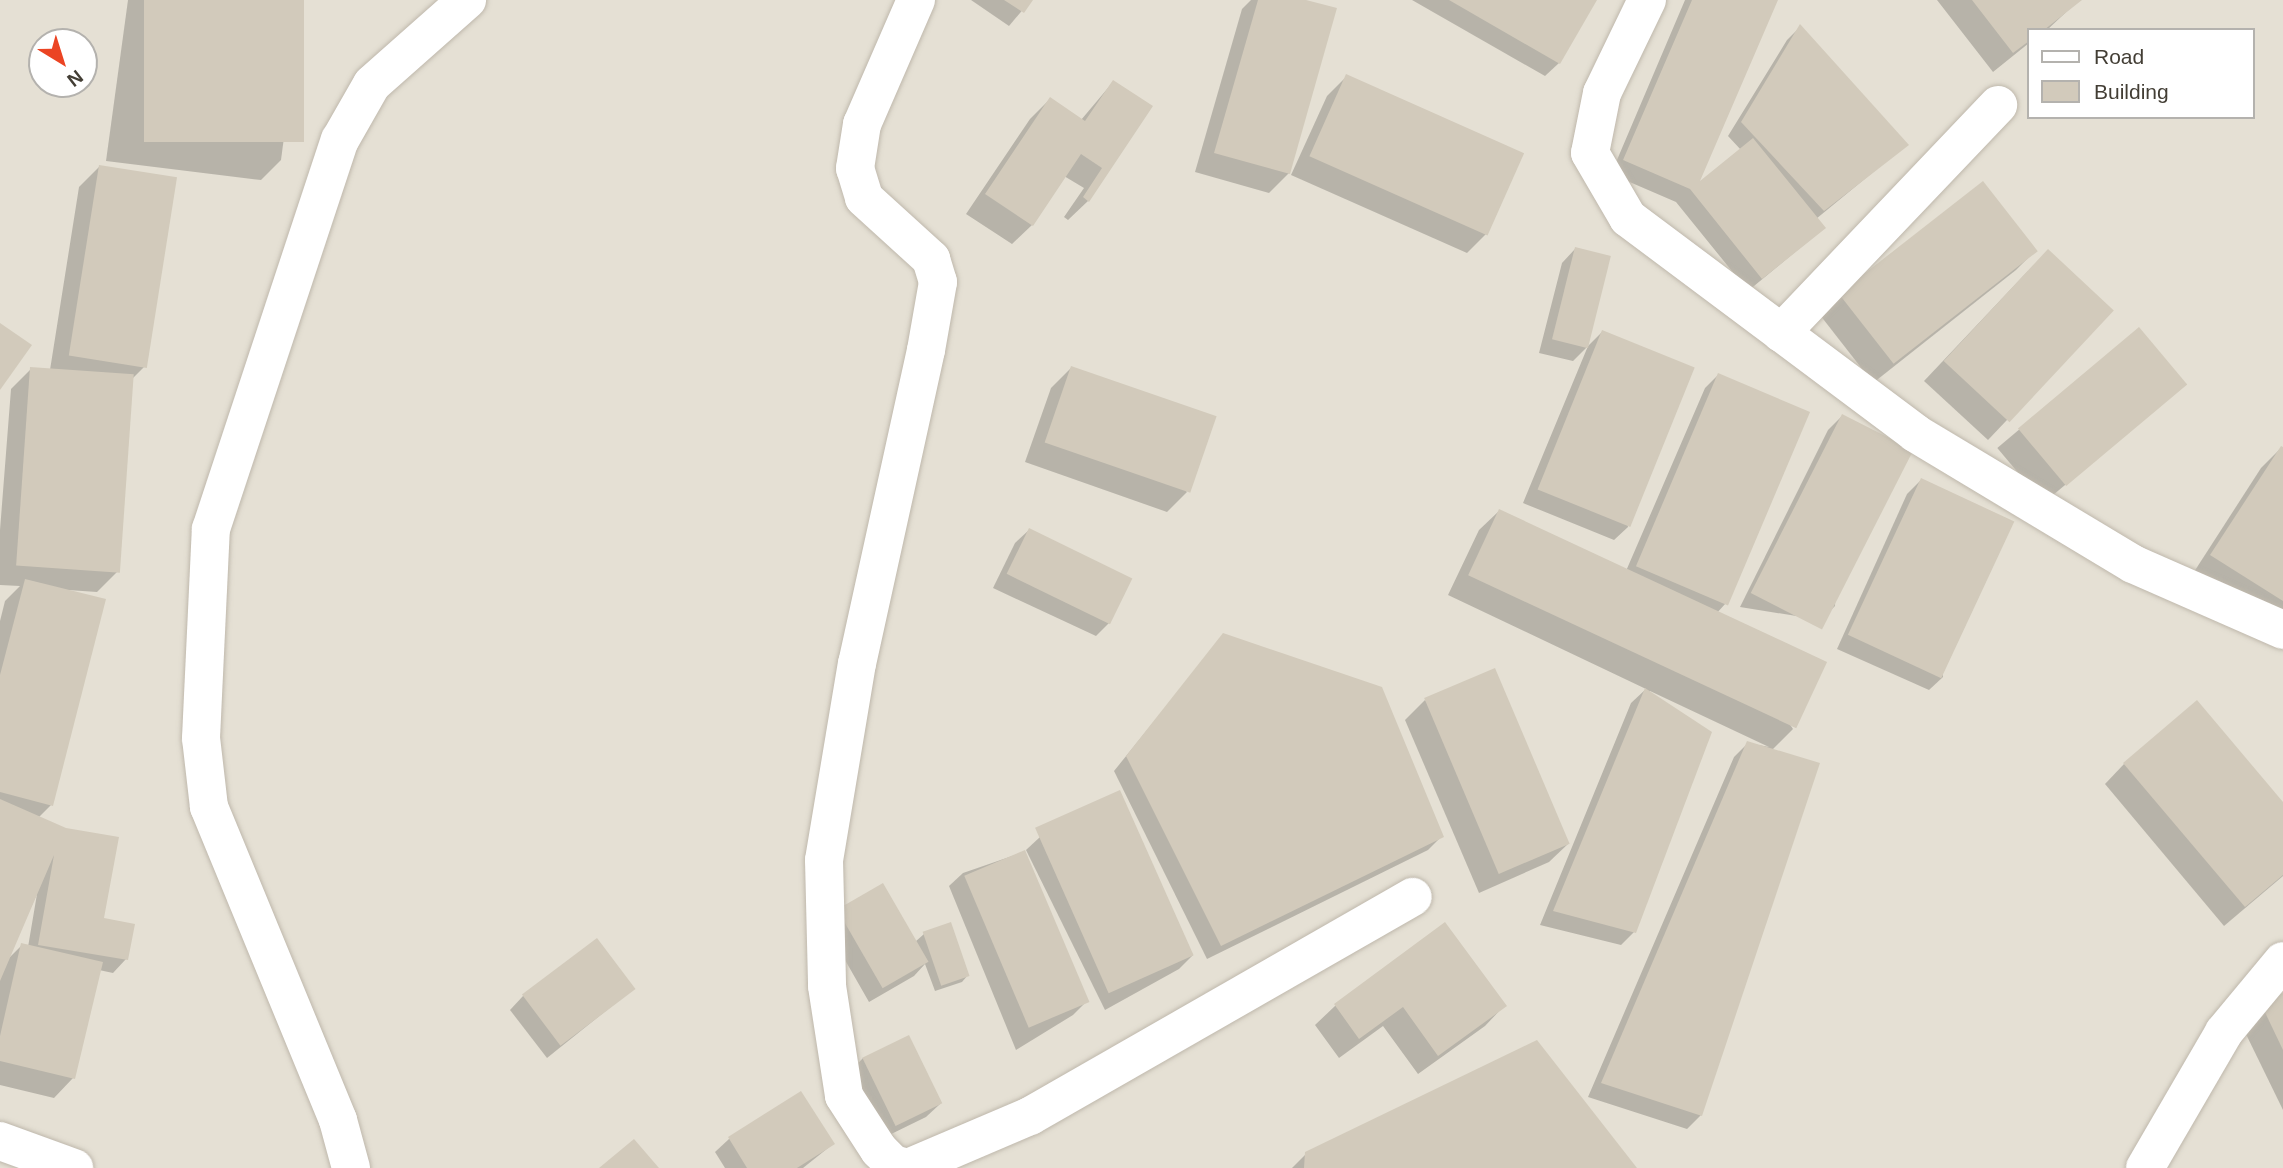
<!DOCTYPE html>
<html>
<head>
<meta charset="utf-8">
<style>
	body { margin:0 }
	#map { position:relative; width:2283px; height:1168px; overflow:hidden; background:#f1eee5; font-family:Helvetica,sans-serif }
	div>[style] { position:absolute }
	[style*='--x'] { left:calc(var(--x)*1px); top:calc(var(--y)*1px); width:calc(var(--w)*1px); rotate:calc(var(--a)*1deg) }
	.residential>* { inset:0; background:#e5e0d4 }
	.shadow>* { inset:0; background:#0003; transform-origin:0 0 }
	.building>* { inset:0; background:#d2cabb; transform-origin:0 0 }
	.roads { filter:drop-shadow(0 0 2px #bfb8ac) drop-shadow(0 0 2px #bfb8ac) }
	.minor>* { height:38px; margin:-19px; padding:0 19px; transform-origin:19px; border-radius:19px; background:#fff }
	span { translate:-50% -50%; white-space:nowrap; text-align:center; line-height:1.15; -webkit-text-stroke:5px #fff; paint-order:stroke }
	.legend { position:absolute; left:2027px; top:28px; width:228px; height:91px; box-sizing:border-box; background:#fff; border:2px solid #b4b2ae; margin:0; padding:9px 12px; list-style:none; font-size:21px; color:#433e35 }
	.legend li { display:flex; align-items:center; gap:14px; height:35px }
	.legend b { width:35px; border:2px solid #b4b2ae }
	.north { position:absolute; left:28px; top:28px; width:70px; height:70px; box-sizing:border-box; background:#fff; border:2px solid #b4b2ae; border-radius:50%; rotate:142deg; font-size:19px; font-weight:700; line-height:28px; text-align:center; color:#433e35 }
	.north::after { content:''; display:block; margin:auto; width:24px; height:32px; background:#eb4423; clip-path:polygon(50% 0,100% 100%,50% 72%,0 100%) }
</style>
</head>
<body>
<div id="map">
	<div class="residential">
		<i style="clip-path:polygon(evenodd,0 0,2283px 0,2283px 1168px,0 1168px,0 0,2029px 30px,2253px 30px,2253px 117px,2029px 117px,2029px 30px,0 0,42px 42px,84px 42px,84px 84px,42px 84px,42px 42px)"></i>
	</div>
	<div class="shadow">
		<i style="clip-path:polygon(128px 0,302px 0,281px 160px,261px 180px,106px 161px)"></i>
		<i style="clip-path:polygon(971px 0,1031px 0,1009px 26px)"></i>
		<i style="clip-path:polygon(1251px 0,1300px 0,1289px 173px,1269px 193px,1195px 172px,1242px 9px)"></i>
		<i style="clip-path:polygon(1412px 0,1595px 0,1559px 63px,1545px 76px)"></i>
		<i style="clip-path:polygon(1685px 0,1776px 0,1696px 186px,1741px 150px,1728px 136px,1787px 40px,1800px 27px,1906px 145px,1816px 219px,1824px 228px,1748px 291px,1676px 202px,1611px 174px)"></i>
		<i style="clip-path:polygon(1937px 0,2077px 0,2078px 1px,2047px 30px,2029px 30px,2029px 43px,1993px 72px)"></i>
		<i style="clip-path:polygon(1347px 76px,1487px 233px,1467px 253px,1291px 175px,1327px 96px)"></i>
		<i style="clip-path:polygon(1113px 82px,1150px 107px,1088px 201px,1068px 220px,1064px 217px,1084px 188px,1064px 176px,1032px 225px,1012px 244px,966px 214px,1030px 119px,1050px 99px,1081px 120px)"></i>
		<i style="clip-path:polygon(evenodd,99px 167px,144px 367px,132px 379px,117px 572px,97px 592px,68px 590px,51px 805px,39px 817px,126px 959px,113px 973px,99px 970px,73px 1078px,54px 1098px,0 1085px,0 621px,5px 601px,20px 586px,0 585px,0 530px,11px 389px,31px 369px,50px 370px,79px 187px,99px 167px,37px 894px,28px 947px,22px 945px,7px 960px,37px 894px)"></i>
		<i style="clip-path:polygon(1575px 249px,1587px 347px,1602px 332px,1628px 527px,1614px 540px,1523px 503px,1588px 346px,1573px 361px,1539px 353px,1562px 263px)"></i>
		<i style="clip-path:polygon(2035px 251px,2016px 270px,1873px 383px,1820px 315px,1840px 295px)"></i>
		<i style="clip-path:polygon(2028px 271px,2111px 310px,1988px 440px,1924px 381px)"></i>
		<i style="left:2139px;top:329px;width:72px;height:185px;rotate:50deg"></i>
		<i style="clip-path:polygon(1071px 368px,1187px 492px,1167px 512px,1025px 462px,1051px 388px)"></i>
		<i style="clip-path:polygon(1718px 375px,1726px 603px,1716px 614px,1793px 729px,1772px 750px,1701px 1115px,1687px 1129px,1588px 1097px,1734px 757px,1748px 743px,1769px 747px,1650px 691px,1634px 932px,1621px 945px,1540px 925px,1631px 703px,1646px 689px,1448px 595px,1479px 530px,1499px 511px,1626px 571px,1705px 388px)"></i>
		<i style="clip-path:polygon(1842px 416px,1835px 606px,1821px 620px,1740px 607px,1828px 430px)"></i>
		<i style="clip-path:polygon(2281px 448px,2283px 449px,2283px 628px,2192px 575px,2261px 468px)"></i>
		<i style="clip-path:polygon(1921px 480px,1943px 677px,1929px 690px,1837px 649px,1907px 494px)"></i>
		<i style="clip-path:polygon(1029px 530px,1109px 623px,1096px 636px,993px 588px,1015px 543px)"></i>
		<i style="clip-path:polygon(1224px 635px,1442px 836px,1428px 850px,1207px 959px,1114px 771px)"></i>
		<i style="clip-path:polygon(1425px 700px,1569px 843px,1549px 862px,1479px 893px,1405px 720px)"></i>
		<i style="clip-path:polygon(2124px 764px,2283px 804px,2283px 876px,2224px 926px,2105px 784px)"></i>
		<i style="clip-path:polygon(1040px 837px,1193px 955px,1179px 969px,1105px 1010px,1026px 850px)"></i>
		<i style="clip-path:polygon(1024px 852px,1087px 1001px,1073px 1015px,1016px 1050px,949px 886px,963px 873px)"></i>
		<i style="clip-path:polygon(838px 912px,915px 942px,924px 934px,950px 924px,968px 975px,962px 982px,935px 991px,925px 964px,914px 976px,869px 1002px,825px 925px)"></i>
		<i style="clip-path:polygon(1445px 925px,1504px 1006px,1485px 1026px,1418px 1074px,1383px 1026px,1339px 1058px,1315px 1025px,1335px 1006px)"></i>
		<i style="clip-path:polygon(633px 989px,547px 1058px,510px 1010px,523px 996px)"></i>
		<i style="clip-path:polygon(2283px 995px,2283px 1110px,2242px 1026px)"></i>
		<i style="clip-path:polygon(863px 1058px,940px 1104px,926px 1117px,881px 1139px,850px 1072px)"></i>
		<i style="clip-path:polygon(729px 1139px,833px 1144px,803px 1168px,725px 1168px,715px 1152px)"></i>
		<i style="clip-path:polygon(1306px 1154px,1635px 1168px,1292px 1168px)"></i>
	</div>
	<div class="building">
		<i style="left:144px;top:0;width:160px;height:142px"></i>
		<i style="clip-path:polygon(1004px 0,1033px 0,1024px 13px)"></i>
		<i style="clip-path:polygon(1258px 0,1306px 0,1337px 8px,1290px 174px,1214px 153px)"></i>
		<i style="clip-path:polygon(1449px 0,1597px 0,1560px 64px)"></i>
		<i style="clip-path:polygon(1692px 0,1778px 0,1700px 181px,1753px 138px,1826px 228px,1762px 279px,1690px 189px,1623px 160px)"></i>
		<i style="clip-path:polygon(1972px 0,2082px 0,2044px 30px,2029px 30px,2029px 41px,2013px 53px)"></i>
		<i style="clip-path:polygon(1800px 24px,1909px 145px,1824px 211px,1741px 122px)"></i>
		<i style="left:1346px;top:74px;width:195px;height:90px;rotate:24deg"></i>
		<i style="clip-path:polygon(1113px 80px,1153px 106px,1089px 202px,1083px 197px,1102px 168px,1081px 154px,1033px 226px,985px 194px,1050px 97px,1085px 121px)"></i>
		<i style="left:99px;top:165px;width:79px;height:193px;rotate:9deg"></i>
		<i style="left:1983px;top:181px;width:89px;height:183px;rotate:52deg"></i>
		<i style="left:1575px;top:247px;width:37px;height:95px;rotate:14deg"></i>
		<i style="left:2048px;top:249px;width:90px;height:153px;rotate:43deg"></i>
		<i style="clip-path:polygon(0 323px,32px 345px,0 390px)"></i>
		<i style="left:2139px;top:327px;width:75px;height:158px;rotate:50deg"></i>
		<i style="left:1602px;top:330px;width:100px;height:172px;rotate:22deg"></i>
		<i style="left:1071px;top:366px;width:154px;height:81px;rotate:19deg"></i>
		<i style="left:30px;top:367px;width:104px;height:199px;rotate:4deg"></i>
		<i style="left:1718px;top:373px;width:100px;height:210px;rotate:23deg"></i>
		<i style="left:1842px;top:414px;width:80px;height:201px;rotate:27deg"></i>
		<i style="clip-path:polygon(2281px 446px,2283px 447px,2283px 601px,2210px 555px)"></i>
		<i style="left:1921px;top:478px;width:103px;height:173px;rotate:25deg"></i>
		<i style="left:1499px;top:509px;width:362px;height:73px;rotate:25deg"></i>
		<i style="left:1029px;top:528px;width:115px;height:51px;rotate:26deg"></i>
		<i style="clip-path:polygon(25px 579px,106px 599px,53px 806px,0 792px,0 675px)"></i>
		<i style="clip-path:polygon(1223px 633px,1382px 687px,1444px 837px,1221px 946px,1126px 756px)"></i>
		<i style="left:1495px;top:668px;width:191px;height:77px;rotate:67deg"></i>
		<i style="clip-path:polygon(1645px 688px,1712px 732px,1636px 933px,1553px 911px)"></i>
		<i style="clip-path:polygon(2197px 700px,2283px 802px,2283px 875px,2245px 907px,2123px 763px)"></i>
		<i style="clip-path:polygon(1747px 741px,1820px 763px,1702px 1116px,1601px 1083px)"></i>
		<i style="left:1120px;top:790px;width:181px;height:93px;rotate:66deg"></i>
		<i style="clip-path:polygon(0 799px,66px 828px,119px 837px,104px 918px,135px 924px,128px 960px,38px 945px,54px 855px,0 981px)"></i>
		<i style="left:1025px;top:850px;width:165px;height:66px;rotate:67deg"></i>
		<i style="left:883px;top:883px;width:91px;height:53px;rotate:60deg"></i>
		<i style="left:951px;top:922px;width:57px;height:30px;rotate:71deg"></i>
		<i style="clip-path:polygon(1445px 922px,1507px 1006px,1438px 1056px,1403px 1007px,1359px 1039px,1334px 1004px)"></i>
		<i style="left:597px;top:938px;width:64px;height:94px;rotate:53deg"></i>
		<i style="clip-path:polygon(21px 943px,103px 962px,75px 1079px,0 1061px,0 1036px)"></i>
		<i style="clip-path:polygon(2283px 993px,2283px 1050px,2261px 1004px)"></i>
		<i style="left:909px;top:1035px;width:76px;height:52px;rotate:64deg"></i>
		<i style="clip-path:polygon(1537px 1040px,1637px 1168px,1304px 1168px,1305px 1152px)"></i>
		<i style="clip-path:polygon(801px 1091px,835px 1144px,797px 1168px,747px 1168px,728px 1137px)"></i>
		<i style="clip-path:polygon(634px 1139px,659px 1168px,599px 1168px)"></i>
	</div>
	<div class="roads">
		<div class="minor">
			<i style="--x:916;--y:0;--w:135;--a:113.5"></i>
			<i style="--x:862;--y:124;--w:45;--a:99"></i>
			<i style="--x:855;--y:168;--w:31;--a:73"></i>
			<i style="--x:864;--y:198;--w:91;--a:42.3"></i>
			<i style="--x:931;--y:259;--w:24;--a:73"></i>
			<i style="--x:938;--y:282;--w:69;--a:100"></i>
			<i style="--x:926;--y:350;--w:321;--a:102.4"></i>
			<i style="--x:857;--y:663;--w:200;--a:99.5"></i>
			<i style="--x:824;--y:860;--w:126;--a:88.6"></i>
			<i style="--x:827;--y:986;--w:111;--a:81.2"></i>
			<i style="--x:844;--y:1096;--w:64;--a:57.1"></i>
			<i style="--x:879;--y:1150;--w:20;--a:45"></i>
			<i style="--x:893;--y:1164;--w:16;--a:15"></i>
			<i style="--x:908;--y:1168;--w:133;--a:-23.1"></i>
			<i style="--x:1030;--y:1116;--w:441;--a:-29.8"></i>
			<i style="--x:1647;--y:0;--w:103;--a:115.8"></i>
			<i style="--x:1602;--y:93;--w:61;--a:101.3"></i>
			<i style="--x:1590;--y:153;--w:75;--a:59.7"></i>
			<i style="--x:1628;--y:218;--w:359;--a:36.8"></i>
			<i style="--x:1915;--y:433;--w:254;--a:31"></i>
			<i style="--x:2133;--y:564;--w:164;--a:23.7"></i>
			<i style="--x:1781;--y:333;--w:315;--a:-46.4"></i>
			<i style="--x:0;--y:1141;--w:79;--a:20"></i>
			<i style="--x:351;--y:1168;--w:50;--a:-105.2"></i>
			<i style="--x:338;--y:1120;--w:339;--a:-112.4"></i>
			<i style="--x:209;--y:807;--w:69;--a:-96.6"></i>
			<i style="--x:201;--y:738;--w:209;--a:-87.3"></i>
			<i style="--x:211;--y:529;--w:410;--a:-71.7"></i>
			<i style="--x:340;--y:140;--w:64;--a:-60.3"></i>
			<i style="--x:372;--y:84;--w:127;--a:-41.5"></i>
			<i style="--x:2145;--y:1168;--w:157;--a:-59.8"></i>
			<i style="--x:2224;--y:1032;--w:92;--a:-50.3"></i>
		</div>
	</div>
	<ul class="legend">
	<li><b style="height:9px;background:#fff"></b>Road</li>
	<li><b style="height:19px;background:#d2cabb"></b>Building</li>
	</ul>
	<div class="north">N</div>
</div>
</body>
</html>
